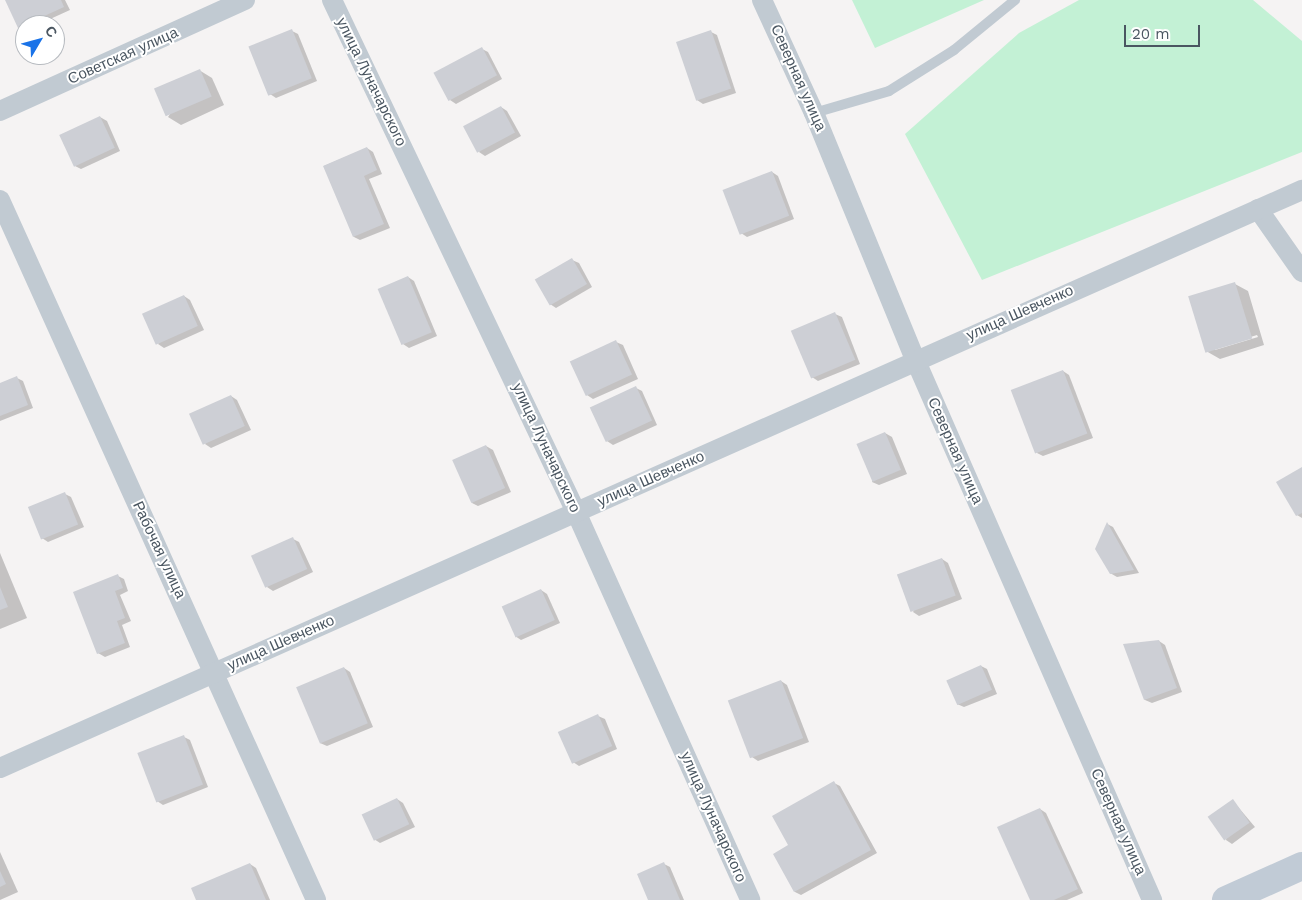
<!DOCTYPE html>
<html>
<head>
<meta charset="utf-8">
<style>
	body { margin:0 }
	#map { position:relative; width:1302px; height:900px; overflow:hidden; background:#f5f3f3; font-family:"Work Sans",sans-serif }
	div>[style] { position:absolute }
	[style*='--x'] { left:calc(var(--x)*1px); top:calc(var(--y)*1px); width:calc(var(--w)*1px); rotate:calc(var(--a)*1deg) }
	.green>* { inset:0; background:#c3f1d5 }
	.shadow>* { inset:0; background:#0003 }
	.building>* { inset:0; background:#cdcfd5; transform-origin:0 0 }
	.lane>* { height:10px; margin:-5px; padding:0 5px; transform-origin:5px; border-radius:5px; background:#c1cad2 }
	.street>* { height:20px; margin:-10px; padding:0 10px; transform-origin:10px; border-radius:10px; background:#c1cad2 }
	.secondary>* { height:28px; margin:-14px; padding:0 14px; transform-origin:14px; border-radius:14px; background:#c1cbd6 }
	span { translate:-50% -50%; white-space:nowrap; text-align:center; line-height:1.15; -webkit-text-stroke:4px #fff; paint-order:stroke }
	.street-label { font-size:15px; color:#4a5661 }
	.north { position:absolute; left:15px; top:15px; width:50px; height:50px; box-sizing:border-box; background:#fff; border:1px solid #b7bbc0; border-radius:50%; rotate:53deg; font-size:14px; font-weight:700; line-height:20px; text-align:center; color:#4a5661 }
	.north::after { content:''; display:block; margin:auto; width:18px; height:22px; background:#1a73e8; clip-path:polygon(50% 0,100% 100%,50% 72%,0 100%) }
	.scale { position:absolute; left:1124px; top:25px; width:76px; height:22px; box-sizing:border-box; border:2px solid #4a5661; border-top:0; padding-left:6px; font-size:15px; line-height:18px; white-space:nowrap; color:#4a5661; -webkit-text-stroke:4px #fff; paint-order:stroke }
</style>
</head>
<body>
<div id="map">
	<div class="green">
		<i style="clip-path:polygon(852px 0,984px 0,875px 48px)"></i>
		<i style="clip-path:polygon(1079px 0,1253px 0,1302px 41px,1302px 152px,982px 280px,905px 134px,1019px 33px)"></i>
	</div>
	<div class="shadow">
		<i style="clip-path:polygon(7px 0,65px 0,70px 10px,37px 25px,25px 25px,25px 31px,19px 27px)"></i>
		<i style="clip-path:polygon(292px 31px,298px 34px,317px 81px,276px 98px,270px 94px)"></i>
		<i style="clip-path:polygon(711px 32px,717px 35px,736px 93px,703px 104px,697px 100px)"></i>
		<i style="clip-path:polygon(482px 49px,488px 52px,502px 79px,456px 104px,450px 100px)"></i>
		<i style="clip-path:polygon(199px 70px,212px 78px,224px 105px,181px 125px,168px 117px)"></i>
		<i style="clip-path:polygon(501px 107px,507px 111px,521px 136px,485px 156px,479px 152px)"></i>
		<i style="clip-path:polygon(100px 117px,107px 121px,120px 151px,81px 169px,75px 166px)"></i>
		<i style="clip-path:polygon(367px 148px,373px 152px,382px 174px,369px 179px,390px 228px,360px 240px,354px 237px,324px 166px)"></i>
		<i style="clip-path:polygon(772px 172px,778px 176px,794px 219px,747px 237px,741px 233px)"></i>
		<i style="clip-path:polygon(572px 260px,579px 263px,592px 287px,556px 308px,550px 304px)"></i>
		<i style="clip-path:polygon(408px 277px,414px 281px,437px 336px,409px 348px,403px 344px)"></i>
		<i style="clip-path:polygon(evenodd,1235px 284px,1248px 291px,1264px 345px,1220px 359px,1206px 351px,1235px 284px,1257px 335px,1258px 337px,1215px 350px,1215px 348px,1257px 335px)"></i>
		<i style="clip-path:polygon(184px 296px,190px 300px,204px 330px,164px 348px,158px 344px)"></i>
		<i style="clip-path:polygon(835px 314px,842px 317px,860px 364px,818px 381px,812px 377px)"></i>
		<i style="clip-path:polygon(616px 342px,623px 345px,638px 379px,593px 399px,587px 395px)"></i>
		<i style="clip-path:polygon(1063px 371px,1069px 375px,1093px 438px,1043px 456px,1037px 453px)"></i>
		<i style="clip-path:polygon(17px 378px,23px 381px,33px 408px,0 421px,0 384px)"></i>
		<i style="clip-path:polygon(636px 388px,642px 391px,657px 425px,613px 445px,607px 441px)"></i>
		<i style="clip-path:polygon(231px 396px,237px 400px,251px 430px,211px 448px,205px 444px)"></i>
		<i style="clip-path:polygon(885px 433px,892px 437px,907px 474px,879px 485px,872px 482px)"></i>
		<i style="clip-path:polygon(486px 446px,493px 450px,511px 492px,478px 506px,472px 503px)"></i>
		<i style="clip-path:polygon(1302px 468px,1302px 518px,1297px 515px)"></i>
		<i style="clip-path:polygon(65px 494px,71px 497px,84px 527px,48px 542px,42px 538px)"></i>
		<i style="clip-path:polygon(1107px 524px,1113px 527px,1139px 573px,1117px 577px,1110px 573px)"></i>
		<i style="clip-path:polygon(293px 539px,299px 542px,313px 572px,273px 591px,267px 587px)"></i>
		<i style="clip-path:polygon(0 553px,27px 618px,0 629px)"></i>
		<i style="clip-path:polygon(942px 559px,948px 563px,962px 599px,919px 616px,913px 612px)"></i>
		<i style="clip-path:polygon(118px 576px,124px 579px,128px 591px,120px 595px,131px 621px,122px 625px,130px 647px,105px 657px,98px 653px)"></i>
		<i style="clip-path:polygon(541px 590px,547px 594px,560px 623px,521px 640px,515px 636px)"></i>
		<i style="clip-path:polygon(1159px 641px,1165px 645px,1182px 692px,1152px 703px,1145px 700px,1125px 645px)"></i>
		<i style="clip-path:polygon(981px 666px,987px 669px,997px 694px,964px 707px,957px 704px)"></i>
		<i style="clip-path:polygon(344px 668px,350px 672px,373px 727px,327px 746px,320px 743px)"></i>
		<i style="clip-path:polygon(781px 681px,787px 685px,809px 742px,758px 761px,752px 757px)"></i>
		<i style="clip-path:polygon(598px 716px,605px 719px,617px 749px,579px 766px,573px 762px)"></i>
		<i style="clip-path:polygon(184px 737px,190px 740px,208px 787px,163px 805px,157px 801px)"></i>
		<i style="clip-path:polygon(834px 783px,840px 786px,877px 853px,801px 895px,795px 892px,775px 855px,790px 846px)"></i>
		<i style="clip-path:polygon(397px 799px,403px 803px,415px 827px,380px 843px,374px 839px)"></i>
		<i style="clip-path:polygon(1233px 801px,1255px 827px,1232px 844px,1226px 840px)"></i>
		<i style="clip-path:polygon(1040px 809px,1046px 813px,1083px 893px,1067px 900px,1032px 900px)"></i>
		<i style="clip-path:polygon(0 852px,18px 892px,0 900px)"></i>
		<i style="clip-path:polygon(250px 864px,256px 868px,270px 900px,197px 900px)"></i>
		<i style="clip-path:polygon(664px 864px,670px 867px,684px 900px,649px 900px)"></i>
	</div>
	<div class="building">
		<i style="clip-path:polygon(5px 0,61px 0,64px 7px,18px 28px)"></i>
		<i style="left:292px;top:29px;width:53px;height:47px;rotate:68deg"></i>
		<i style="left:711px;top:30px;width:62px;height:37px;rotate:71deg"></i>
		<i style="left:482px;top:47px;width:32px;height:55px;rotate:62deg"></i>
		<i style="left:200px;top:69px;width:30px;height:50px;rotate:67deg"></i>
		<i style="left:501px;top:106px;width:30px;height:43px;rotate:62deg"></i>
		<i style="left:100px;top:116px;width:35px;height:45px;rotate:65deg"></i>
		<i style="clip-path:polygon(367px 147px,377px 170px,364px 176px,384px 224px,353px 237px,323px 166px)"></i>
		<i style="left:772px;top:171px;width:48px;height:53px;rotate:69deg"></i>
		<i style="left:572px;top:258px;width:30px;height:43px;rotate:60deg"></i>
		<i style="left:408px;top:276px;width:61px;height:33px;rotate:67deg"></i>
		<i style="left:1235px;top:282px;width:59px;height:49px;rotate:73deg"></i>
		<i style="left:184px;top:295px;width:34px;height:46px;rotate:66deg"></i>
		<i style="left:835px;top:312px;width:52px;height:48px;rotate:67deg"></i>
		<i style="left:616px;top:340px;width:38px;height:51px;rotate:65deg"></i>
		<i style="left:1063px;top:370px;width:68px;height:56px;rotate:69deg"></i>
		<i style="clip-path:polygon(17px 376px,28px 405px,0 416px,0 383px)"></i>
		<i style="left:636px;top:386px;width:38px;height:51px;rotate:65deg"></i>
		<i style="left:231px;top:395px;width:34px;height:46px;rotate:66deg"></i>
		<i style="left:885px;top:432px;width:41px;height:31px;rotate:67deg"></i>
		<i style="left:486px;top:445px;width:47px;height:37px;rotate:66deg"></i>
		<i style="clip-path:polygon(1302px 467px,1302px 513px,1296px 516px,1276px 482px)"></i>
		<i style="left:65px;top:492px;width:35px;height:40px;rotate:68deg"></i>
		<i style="clip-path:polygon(1107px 522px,1134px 570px,1110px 574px,1095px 549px)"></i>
		<i style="left:293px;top:537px;width:35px;height:46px;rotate:66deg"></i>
		<i style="left:942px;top:558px;width:40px;height:48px;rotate:70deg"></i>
		<i style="clip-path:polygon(118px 574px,123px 588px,115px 591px,125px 618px,117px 621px,125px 643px,97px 654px,73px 592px)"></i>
		<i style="clip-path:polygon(0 587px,8px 607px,0 610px)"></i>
		<i style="left:541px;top:589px;width:34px;height:43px;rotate:66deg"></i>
		<i style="clip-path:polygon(1159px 640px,1177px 688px,1144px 700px,1123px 644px)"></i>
		<i style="left:981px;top:665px;width:27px;height:38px;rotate:66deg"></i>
		<i style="left:344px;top:667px;width:61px;height:52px;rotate:67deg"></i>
		<i style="left:781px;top:680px;width:62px;height:57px;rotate:69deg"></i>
		<i style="left:598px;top:714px;width:35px;height:44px;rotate:66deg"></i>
		<i style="left:184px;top:735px;width:53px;height:50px;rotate:69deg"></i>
		<i style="clip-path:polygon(834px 781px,871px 850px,794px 892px,773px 854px,788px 845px,772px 816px)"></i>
		<i style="left:397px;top:798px;width:29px;height:39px;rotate:65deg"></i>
		<i style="left:1233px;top:799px;width:29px;height:31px;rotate:55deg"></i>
		<i style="clip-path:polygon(1040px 808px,1078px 889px,1054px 900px,1030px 900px,997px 827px)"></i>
		<i style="clip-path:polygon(664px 862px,680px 900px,648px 900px,637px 874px)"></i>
		<i style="clip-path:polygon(250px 863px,266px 900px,196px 900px,191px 888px)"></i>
		<i style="clip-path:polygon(0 871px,6px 884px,0 887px)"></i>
	</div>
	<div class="lane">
		<i style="--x:814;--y:113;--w:78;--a:-16.3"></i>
		<i style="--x:889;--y:91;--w:77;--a:-32.2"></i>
		<i style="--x:954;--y:50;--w:79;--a:-39.3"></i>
	</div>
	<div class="street">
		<i style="--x:332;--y:0;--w:567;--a:64.52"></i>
		<i style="--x:576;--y:512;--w:425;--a:65.8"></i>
		<i style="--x:762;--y:0;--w:124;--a:65.3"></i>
		<i style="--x:814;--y:113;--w:266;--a:67.7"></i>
		<i style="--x:915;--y:359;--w:591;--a:66.34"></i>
		<i style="--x:0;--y:111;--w:269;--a:-24.4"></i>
		<i style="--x:0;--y:200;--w:768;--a:65.7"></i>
		<i style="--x:1258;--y:209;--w:77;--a:55.1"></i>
		<i style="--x:0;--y:768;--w:1425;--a:-23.94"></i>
	</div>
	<div class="secondary">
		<i style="--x:1226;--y:900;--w:83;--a:-24.1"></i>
	</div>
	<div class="street-label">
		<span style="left:123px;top:56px;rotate:-24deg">Советская улица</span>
		<span style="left:798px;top:78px;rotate:66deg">Северная улица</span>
		<span style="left:371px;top:82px;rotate:64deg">улица Луначарского</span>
		<span style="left:1020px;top:313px;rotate:-24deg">улица Шевченко</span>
		<span style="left:546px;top:448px;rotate:65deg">улица Луначарского</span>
		<span style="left:955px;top:451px;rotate:66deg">Северная улица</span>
		<span style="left:651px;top:479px;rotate:-24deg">улица Шевченко</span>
		<span style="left:159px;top:550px;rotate:65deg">Рабочая улица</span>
		<span style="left:281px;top:643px;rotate:-24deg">улица Шевченко</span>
		<span style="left:713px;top:817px;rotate:66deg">улица Луначарского</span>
		<span style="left:1118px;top:822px;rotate:66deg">Северная улица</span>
	</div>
	<div class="north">С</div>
	<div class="scale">20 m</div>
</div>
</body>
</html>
